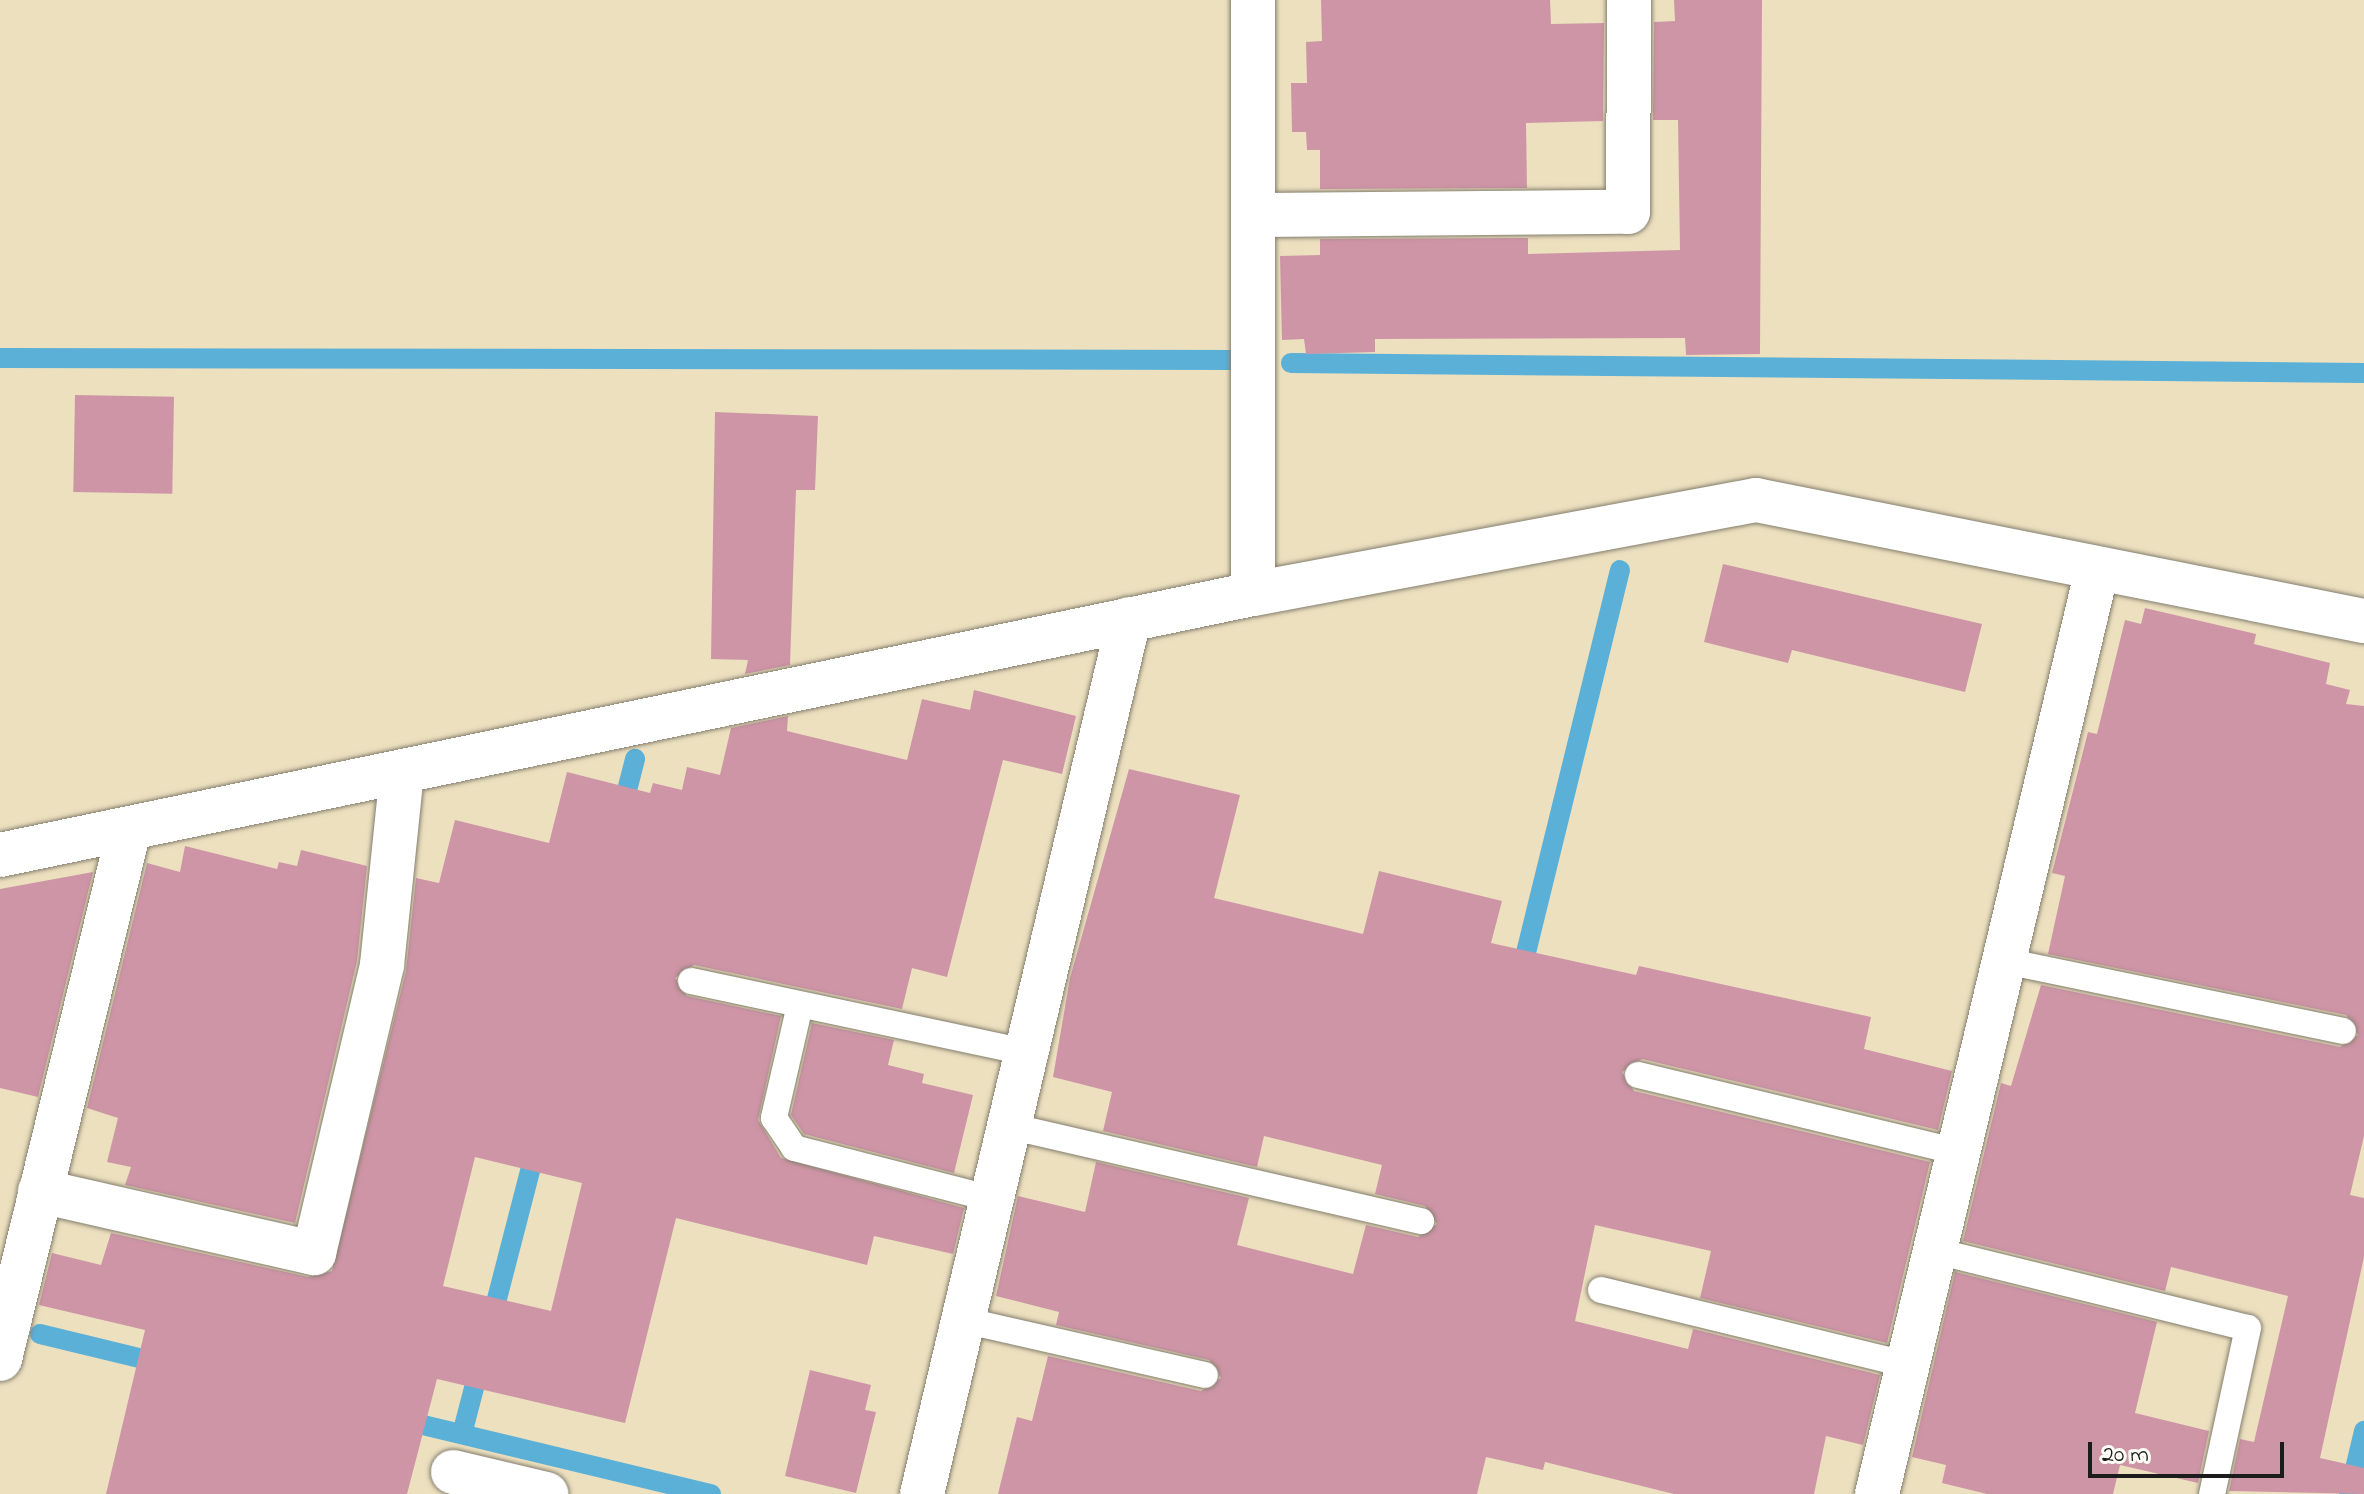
<!DOCTYPE html>
<html>
<head>
<meta charset="utf-8">
<style>
	body { margin:0 }
	#map { position:relative; width:2364px; height:1494px; overflow:hidden; background:#ece0bf; font-family:"Indie Flower",sans-serif }
	div>[style] { position:absolute }
	[style*='--x'] { left:calc(var(--x)*1px); top:calc(var(--y)*1px); width:calc(var(--w)*1px); rotate:calc(var(--a)*1deg) }
	.stream>* { height:20px; margin:-10px; padding:0 10px; transform-origin:10px; border-radius:10px; background:#5ab0d7 }
	.building>* { inset:0; background:#ce95a7; transform-origin:0 0 }
	.roads { filter:drop-shadow(0 0 2px #847e6e) drop-shadow(0 0 2px #847e6e) }
	.service>* { height:26px; margin:-13px; padding:0 13px; transform-origin:13px; border-radius:13px; background:#fff }
	.minor>* { height:44px; margin:-22px; padding:0 22px; transform-origin:22px; border-radius:22px; background:#fff }
	span { translate:-50% -50%; white-space:nowrap; text-align:center; line-height:1.15; -webkit-text-stroke:6px #fdfcf7; paint-order:stroke }
	.scale { position:absolute; left:2088px; top:1442px; width:196px; height:36px; box-sizing:border-box; border:4px solid #1c1c1c; border-top:0; padding-left:10px; font-size:24px; line-height:28px; white-space:nowrap; color:#1c1c1c; -webkit-text-stroke:6px #fdfcf7; paint-order:stroke }
</style>
</head>
<body>
<div id="map">
	<div class="stream">
		<i style="--x:0;--y:358;--w:1235;--a:0.09"></i>
		<i style="--x:1291;--y:363;--w:1073;--a:0.53"></i>
		<i style="--x:621;--y:814;--w:57;--a:-75.7"></i>
		<i style="--x:1520;--y:977;--w:419;--a:-76.2"></i>
		<i style="--x:491;--y:1322;--w:184;--a:-75.5"></i>
		<i style="--x:40;--y:1334;--w:128;--a:13.6"></i>
		<i style="--x:398;--y:1419;--w:322;--a:13.5"></i>
		<i style="--x:462;--y:1434;--w:75;--a:-75.4"></i>
		<i style="--x:2349;--y:1494;--w:65;--a:-76.6"></i>
	</div>
	<div class="building">
		<i style="clip-path:polygon(1321px 0,1550px 0,1551px 24px,1604px 23px,1603px 121px,1526px 123px,1527px 188px,1320px 189px,1320px 150px,1307px 150px,1306px 132px,1292px 132px,1291px 83px,1307px 83px,1306px 42px,1322px 41px)"></i>
		<i style="clip-path:polygon(1674px 0,1762px 0,1760px 354px,1686px 355px,1685px 338px,1375px 339px,1375px 352px,1306px 354px,1304px 339px,1282px 340px,1280px 256px,1320px 255px,1320px 239px,1528px 238px,1528px 254px,1680px 250px,1678px 120px,1653px 120px,1654px 22px,1675px 21px)"></i>
		<i style="left:75px;top:395px;width:99px;height:97px;rotate:1deg"></i>
		<i style="clip-path:polygon(715px 412px,818px 416px,815px 490px,796px 490px,790px 665px,745px 674px,748px 660px,711px 659px)"></i>
		<i style="clip-path:polygon(1723px 564px,1982px 624px,1965px 692px,1792px 650px,1788px 663px,1704px 642px)"></i>
		<i style="clip-path:polygon(2145px 608px,2256px 634px,2254px 644px,2330px 663px,2326px 684px,2350px 690px,2346px 704px,2364px 706px,2364px 1136px,2350px 1195px,2364px 1198px,2364px 1257px,2320px 1458px,2364px 1468px,2364px 1494px,2229px 1491px,2240px 1439px,2254px 1442px,2288px 1296px,2171px 1267px,2165px 1291px,1963px 1241px,2001px 1083px,2011px 1086px,2041px 985px,2340px 1047px,2358px 1035px,2346px 1015px,2048px 954px,2065px 876px,2052px 873px,2088px 732px,2097px 734px,2125px 620px,2141px 624px)"></i>
		<i style="clip-path:polygon(evenodd,974px 690px,1076px 716px,1062px 774px,1003px 760px,947px 977px,912px 968px,902px 1009px,694px 965px,675px 978px,687px 996px,781px 1016px,758px 1120px,781px 1158px,964px 1208px,953px 1254px,874px 1236px,867px 1265px,676px 1218px,625px 1423px,437px 1379px,407px 1494px,106px 1494px,145px 1330px,39px 1305px,52px 1253px,101px 1265px,111px 1233px,308px 1277px,332px 1271px,406px 971px,416px 878px,439px 883px,455px 820px,549px 843px,567px 772px,650px 793px,653px 783px,682px 790px,687px 767px,720px 775px,731px 728px,788px 716px,787px 731px,907px 760px,922px 699px,970px 710px,974px 690px,475px 1157px,582px 1183px,551px 1311px,443px 1286px,475px 1157px)"></i>
		<i style="clip-path:polygon(1129px 769px,1240px 795px,1214px 898px,1363px 934px,1379px 871px,1502px 901px,1491px 943px,1636px 975px,1639px 966px,1871px 1017px,1864px 1049px,1952px 1071px,1938px 1130px,1642px 1059px,1622px 1072px,1634px 1091px,1930px 1162px,1887px 1343px,1700px 1298px,1711px 1251px,1595px 1225px,1575px 1321px,1688px 1349px,1693px 1329px,1880px 1375px,1863px 1445px,1826px 1436px,1814px 1494px,1674px 1494px,1545px 1462px,1543px 1470px,1486px 1457px,1477px 1494px,998px 1494px,1017px 1417px,1032px 1421px,1048px 1356px,1201px 1391px,1221px 1378px,1209px 1360px,1056px 1325px,1059px 1312px,996px 1296px,1018px 1196px,1085px 1212px,1096px 1162px,1249px 1198px,1237px 1245px,1353px 1274px,1366px 1225px,1418px 1237px,1437px 1224px,1425px 1206px,1375px 1194px,1382px 1165px,1264px 1136px,1257px 1167px,1103px 1131px,1112px 1092px,1053px 1077px,1070px 978px)"></i>
		<i style="clip-path:polygon(185px 846px,277px 869px,279px 862px,297px 866px,301px 850px,367px 866px,357px 961px,295px 1223px,125px 1185px,131px 1167px,107px 1162px,118px 1118px,87px 1108px,147px 863px,180px 872px)"></i>
		<i style="clip-path:polygon(93px 872px,38px 1097px,0 1088px,0 889px)"></i>
		<i style="clip-path:polygon(812px 1023px,894px 1040px,888px 1065px,924px 1074px,922px 1083px,973px 1095px,954px 1173px,804px 1134px,791px 1115px)"></i>
		<i style="clip-path:polygon(1955px 1272px,2157px 1322px,2135px 1413px,2209px 1431px,2198px 1483px,2120px 1465px,2113px 1494px,1987px 1494px,1942px 1483px,1946px 1465px,1912px 1457px)"></i>
		<i style="clip-path:polygon(810px 1370px,871px 1385px,865px 1410px,876px 1412px,856px 1493px,785px 1476px)"></i>
	</div>
	<div class="roads">
		<div class="service">
			<i style="--x:2005;--y:961;--w:345;--a:11.7"></i>
			<i style="--x:691;--y:981;--w:342;--a:12"></i>
			<i style="--x:800;--y:1005;--w:116;--a:103"></i>
			<i style="--x:774;--y:1118;--w:36;--a:56"></i>
			<i style="--x:794;--y:1148;--w:204;--a:14.4"></i>
			<i style="--x:1638;--y:1075;--w:330;--a:13.5"></i>
			<i style="--x:1009;--y:1126;--w:423;--a:13"></i>
			<i style="--x:1936;--y:1251;--w:321;--a:13.9"></i>
			<i style="--x:2248;--y:1328;--w:170;--a:102.2"></i>
			<i style="--x:1601;--y:1290;--w:316;--a:13.7"></i>
			<i style="--x:963;--y:1320;--w:248;--a:12.8"></i>
		</div>
		<div class="minor">
			<i style="--x:1256;--y:215;--w:372;--a:-0.5"></i>
			<i style="--x:1628;--y:212;--w:212;--a:-89.7"></i>
			<i style="--x:1253;--y:594;--w:594;--a:-90"></i>
			<i style="--x:0;--y:855;--w:1280;--a:-11.77"></i>
			<i style="--x:1253;--y:594;--w:512;--a:-10.59"></i>
			<i style="--x:1756;--y:500;--w:620;--a:11.26"></i>
			<i style="--x:40;--y:1191;--w:281;--a:12.8"></i>
			<i style="--x:314;--y:1253;--w:296;--a:-76.7"></i>
			<i style="--x:382;--y:965;--w:194;--a:-84.1"></i>
			<i style="--x:0;--y:1359;--w:545;--a:-76.3"></i>
			<i style="--x:453;--y:1472;--w:96;--a:13.3"></i>
			<i style="--x:922;--y:1494;--w:899;--a:-76.69"></i>
			<i style="--x:1877;--y:1494;--w:950;--a:-76.61"></i>
		</div>
	</div>
	<div class="scale">20 m</div>
</div>
</body>
</html>
